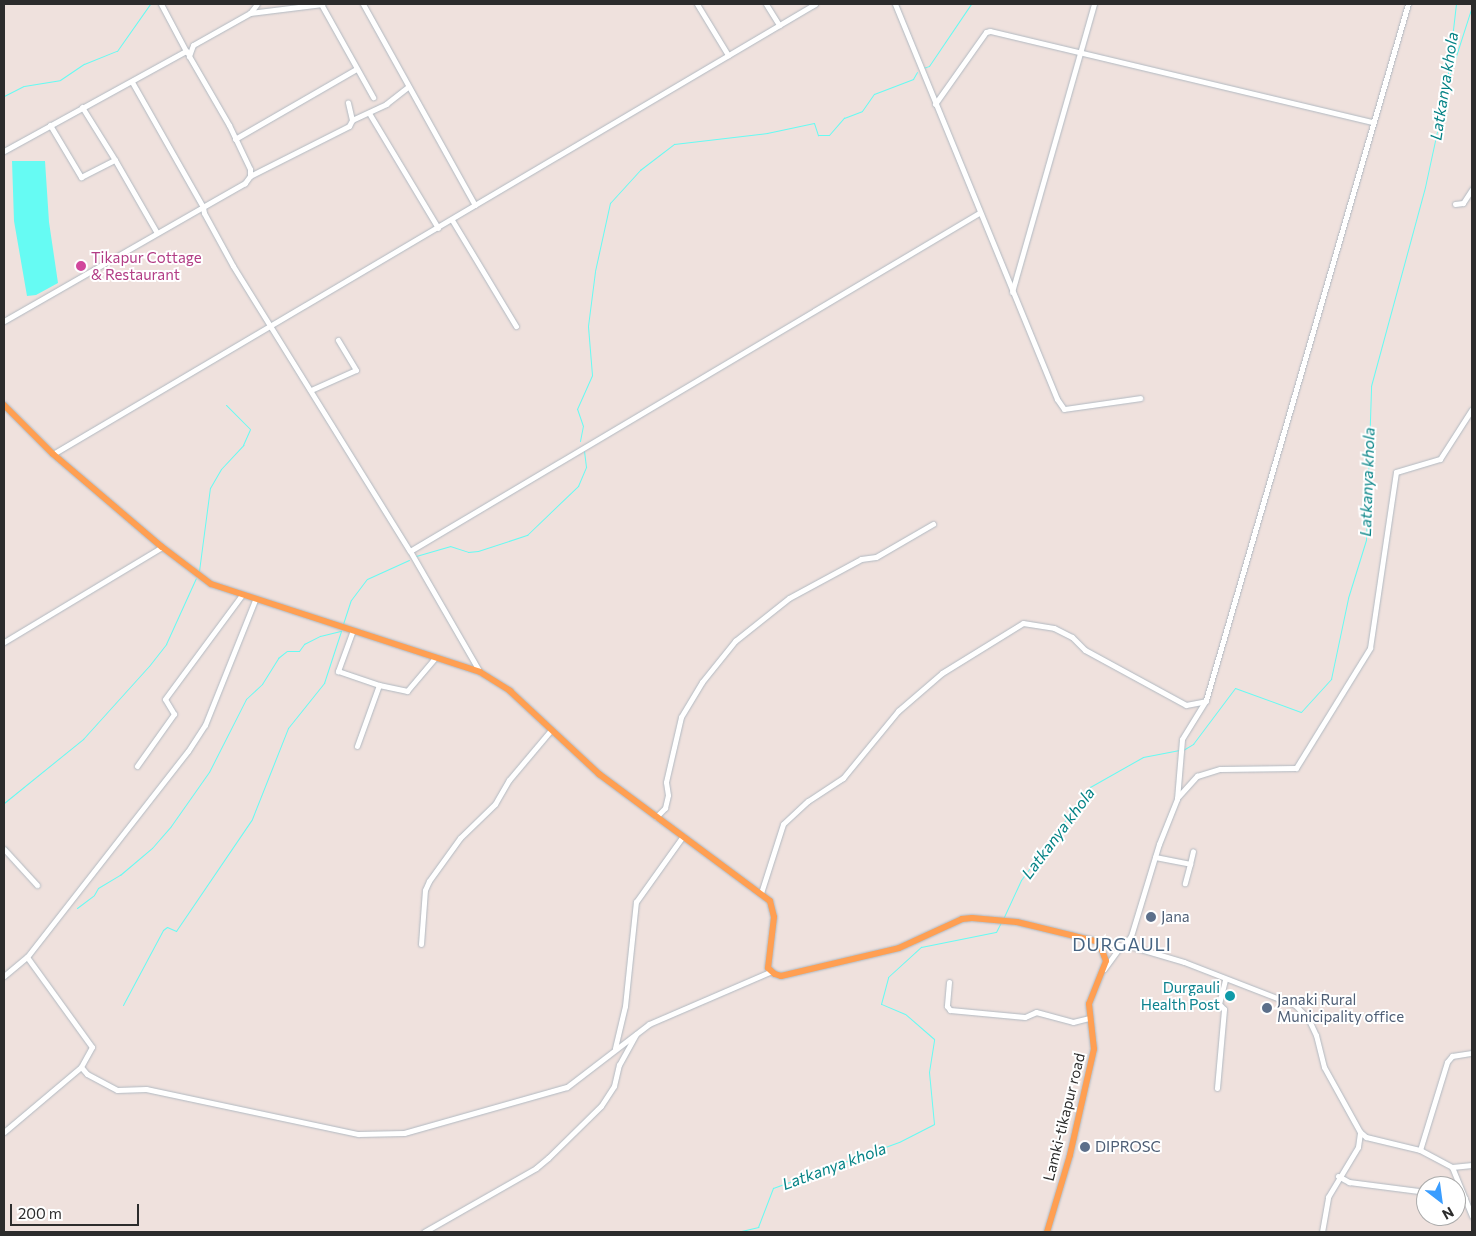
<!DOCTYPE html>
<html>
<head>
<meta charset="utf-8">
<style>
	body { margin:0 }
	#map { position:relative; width:1476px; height:1236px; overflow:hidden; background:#efe1dd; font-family:Commissioner,sans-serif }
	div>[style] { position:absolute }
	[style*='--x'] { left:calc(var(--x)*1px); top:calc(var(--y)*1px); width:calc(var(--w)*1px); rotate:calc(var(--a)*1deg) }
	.water>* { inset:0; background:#66fbf3 }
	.stream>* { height:1px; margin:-0.5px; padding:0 0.5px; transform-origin:0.5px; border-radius:0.5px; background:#66fbf3 }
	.roads { filter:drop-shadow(0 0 1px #b1b9c1) drop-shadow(0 0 1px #b1b9c1) }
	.minor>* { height:5px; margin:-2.5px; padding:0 2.5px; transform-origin:2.5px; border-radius:2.5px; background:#fff }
	.major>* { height:6px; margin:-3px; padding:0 3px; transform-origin:3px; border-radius:3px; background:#ff9f52 }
	.dots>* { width:14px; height:14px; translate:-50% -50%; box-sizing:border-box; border:2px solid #fff; border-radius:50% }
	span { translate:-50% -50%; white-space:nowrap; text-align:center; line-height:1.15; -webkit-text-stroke:4px #fff; paint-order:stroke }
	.hotel-label { font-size:15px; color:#b23c85 }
	.left { translate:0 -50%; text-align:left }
	.service-label { font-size:15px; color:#4e5e75 }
	.culture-label { font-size:15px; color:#0d838f }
	.right { translate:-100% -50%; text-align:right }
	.street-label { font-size:15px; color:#2c2c2c }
	.water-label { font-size:16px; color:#048285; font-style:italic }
	.quarter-label { font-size:18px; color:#476482; letter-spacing:1px }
	.frame { position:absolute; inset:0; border:5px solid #2c2c2c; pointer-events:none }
	.north { position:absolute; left:1416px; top:1176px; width:50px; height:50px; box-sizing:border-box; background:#fff; border:1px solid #ababab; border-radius:50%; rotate:150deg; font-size:14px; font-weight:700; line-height:20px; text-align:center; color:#2c2c2c }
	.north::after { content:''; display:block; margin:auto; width:18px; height:22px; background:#3a9dff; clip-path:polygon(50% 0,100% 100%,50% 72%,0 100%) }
	.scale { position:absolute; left:10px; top:1204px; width:129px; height:22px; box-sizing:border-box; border:2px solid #2c2c2c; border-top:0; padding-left:6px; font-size:15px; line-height:18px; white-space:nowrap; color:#2c2c2c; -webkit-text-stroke:4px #fff; paint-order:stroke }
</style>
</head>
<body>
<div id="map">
	<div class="water">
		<i style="clip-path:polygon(12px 161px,45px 161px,49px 222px,58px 283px,36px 295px,27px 296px,14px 221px)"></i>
	</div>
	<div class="stream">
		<i style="--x:923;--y:68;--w:6;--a:-18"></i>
		<i style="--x:929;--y:66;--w:75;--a:-55.9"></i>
		<i style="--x:1447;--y:84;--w:82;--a:-72.2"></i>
		<i style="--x:4;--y:96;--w:22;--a:-27"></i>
		<i style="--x:24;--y:86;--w:36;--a:-9"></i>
		<i style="--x:60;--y:80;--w:29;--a:-34"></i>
		<i style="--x:84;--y:64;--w:35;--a:-22"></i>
		<i style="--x:117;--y:51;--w:57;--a:-54.9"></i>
		<i style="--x:580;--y:441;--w:15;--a:-79"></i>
		<i style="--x:583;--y:426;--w:18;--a:-109"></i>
		<i style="--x:577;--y:409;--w:37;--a:-66"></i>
		<i style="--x:592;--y:375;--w:49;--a:-94.7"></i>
		<i style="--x:588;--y:326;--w:55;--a:-82.7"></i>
		<i style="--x:595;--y:271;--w:70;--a:-77.6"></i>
		<i style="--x:610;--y:203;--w:45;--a:-47.7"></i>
		<i style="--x:640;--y:170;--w:43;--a:-37.4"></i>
		<i style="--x:674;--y:144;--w:94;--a:-6.7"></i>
		<i style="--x:767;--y:133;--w:48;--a:-12"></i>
		<i style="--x:814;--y:123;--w:13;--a:72"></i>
		<i style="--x:818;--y:135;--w:11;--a:0"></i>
		<i style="--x:829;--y:135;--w:23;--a:-49"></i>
		<i style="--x:844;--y:118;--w:19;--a:-21"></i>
		<i style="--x:862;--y:111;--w:21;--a:-55"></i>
		<i style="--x:874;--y:94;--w:42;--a:-21"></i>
		<i style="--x:913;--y:79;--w:8;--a:-60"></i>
		<i style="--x:416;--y:556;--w:35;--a:-16"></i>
		<i style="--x:450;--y:546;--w:19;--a:18"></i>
		<i style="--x:468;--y:552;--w:10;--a:-6"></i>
		<i style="--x:478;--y:551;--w:52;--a:-18.1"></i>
		<i style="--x:527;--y:535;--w:71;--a:-43.9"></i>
		<i style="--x:578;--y:486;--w:21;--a:-67"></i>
		<i style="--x:586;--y:467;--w:16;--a:-97"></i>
		<i style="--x:199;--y:571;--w:84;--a:-82.5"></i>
		<i style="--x:210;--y:488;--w:22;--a:-60"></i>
		<i style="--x:221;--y:469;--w:33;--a:-47"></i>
		<i style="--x:243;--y:445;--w:17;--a:-66"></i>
		<i style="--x:250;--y:429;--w:34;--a:-135"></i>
		<i style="--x:343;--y:624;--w:25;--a:-72"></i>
		<i style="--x:351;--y:600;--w:26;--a:-53"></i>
		<i style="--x:367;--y:579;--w:46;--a:-24.3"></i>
		<i style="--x:1183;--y:750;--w:12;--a:-31"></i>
		<i style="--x:1193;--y:744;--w:70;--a:-53.1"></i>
		<i style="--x:1235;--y:688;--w:70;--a:20"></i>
		<i style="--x:1301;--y:712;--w:45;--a:-47.7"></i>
		<i style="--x:1331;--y:679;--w:83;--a:-78.1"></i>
		<i style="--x:1348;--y:598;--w:61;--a:-72.8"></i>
		<i style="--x:1366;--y:540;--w:154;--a:-88.1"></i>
		<i style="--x:1371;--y:386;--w:206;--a:-74.8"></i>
		<i style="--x:1425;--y:187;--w:99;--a:-77.8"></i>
		<i style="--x:1446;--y:90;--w:87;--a:-83.4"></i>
		<i style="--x:4;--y:803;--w:102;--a:-39"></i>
		<i style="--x:83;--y:739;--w:98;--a:-47.9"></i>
		<i style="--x:149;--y:666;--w:28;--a:-52"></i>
		<i style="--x:166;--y:644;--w:72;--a:-65.6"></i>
		<i style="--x:77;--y:908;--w:21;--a:-37"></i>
		<i style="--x:94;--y:895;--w:8;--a:-60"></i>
		<i style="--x:98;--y:888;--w:26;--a:-31"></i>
		<i style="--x:120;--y:875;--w:42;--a:-40.2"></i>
		<i style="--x:152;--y:848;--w:29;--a:-49"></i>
		<i style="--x:171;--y:826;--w:66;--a:-54.9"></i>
		<i style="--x:209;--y:772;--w:82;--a:-63.1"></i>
		<i style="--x:246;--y:699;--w:22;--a:-43"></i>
		<i style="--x:262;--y:684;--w:31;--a:-58"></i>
		<i style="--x:278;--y:658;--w:11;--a:-38"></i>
		<i style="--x:287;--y:651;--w:12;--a:0"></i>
		<i style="--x:299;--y:651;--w:9;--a:-54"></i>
		<i style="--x:304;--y:644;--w:18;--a:-27"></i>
		<i style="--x:320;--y:636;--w:21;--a:-14"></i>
		<i style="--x:1003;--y:919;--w:43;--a:-65.2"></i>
		<i style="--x:1021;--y:880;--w:116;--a:-53.4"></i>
		<i style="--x:1090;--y:787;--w:61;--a:-29.5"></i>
		<i style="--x:1143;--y:757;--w:37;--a:-11"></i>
		<i style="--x:123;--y:1005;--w:85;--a:-61.9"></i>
		<i style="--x:163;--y:930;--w:5;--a:-37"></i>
		<i style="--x:167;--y:927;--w:10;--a:24"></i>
		<i style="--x:176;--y:931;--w:135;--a:-55.8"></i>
		<i style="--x:252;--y:819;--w:98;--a:-68.4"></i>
		<i style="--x:288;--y:728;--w:58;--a:-51.3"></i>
		<i style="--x:324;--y:683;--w:55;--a:-71.9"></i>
		<i style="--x:737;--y:1232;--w:22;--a:-13"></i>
		<i style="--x:758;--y:1227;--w:42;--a:-69"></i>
		<i style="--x:773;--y:1188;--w:134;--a:-20.1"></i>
		<i style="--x:899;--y:1142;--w:39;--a:-27"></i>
		<i style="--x:934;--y:1124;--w:52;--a:-95.5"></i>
		<i style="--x:929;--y:1072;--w:33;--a:-81"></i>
		<i style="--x:934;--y:1039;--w:38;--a:-139"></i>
		<i style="--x:905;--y:1014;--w:26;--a:-157"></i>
		<i style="--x:881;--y:1004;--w:28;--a:-75"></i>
		<i style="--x:888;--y:977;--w:45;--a:-42.3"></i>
		<i style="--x:921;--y:947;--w:76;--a:-11.3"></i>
		<i style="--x:996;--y:932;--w:11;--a:-63"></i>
	</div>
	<div class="roads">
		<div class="minor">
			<i style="--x:161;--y:4;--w:55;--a:62"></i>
			<i style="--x:257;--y:4;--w:11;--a:128"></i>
			<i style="--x:250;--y:13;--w:65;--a:150.7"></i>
			<i style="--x:193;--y:45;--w:12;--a:110"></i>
			<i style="--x:189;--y:56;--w:80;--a:59.9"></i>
			<i style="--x:229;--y:125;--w:49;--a:64.5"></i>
			<i style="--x:250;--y:169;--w:7;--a:90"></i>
			<i style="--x:250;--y:176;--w:9;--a:126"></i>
			<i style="--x:245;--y:183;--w:48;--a:150.3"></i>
			<i style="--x:203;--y:207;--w:6;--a:81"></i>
			<i style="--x:204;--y:213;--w:60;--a:61.3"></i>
			<i style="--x:233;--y:266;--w:335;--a:58.2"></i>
			<i style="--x:410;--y:551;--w:140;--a:60"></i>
			<i style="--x:321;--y:4;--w:107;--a:60.8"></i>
			<i style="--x:363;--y:4;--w:230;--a:60.9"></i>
			<i style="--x:697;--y:4;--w:60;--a:58.7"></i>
			<i style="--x:766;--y:4;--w:25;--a:58"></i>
			<i style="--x:895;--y:4;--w:427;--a:67.7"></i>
			<i style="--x:1057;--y:399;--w:12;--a:55"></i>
			<i style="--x:1064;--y:409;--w:77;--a:-8.2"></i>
			<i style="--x:250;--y:13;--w:73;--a:-7.1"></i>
			<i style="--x:935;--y:104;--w:88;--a:-54.7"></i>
			<i style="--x:986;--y:32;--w:4;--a:-14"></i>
			<i style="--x:990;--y:31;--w:394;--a:13.4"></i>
			<i style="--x:82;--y:107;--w:62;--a:58.1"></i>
			<i style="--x:369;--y:113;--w:134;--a:59"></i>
			<i style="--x:352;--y:120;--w:38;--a:-25"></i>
			<i style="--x:386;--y:104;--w:28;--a:-38"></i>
			<i style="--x:50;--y:125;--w:61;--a:59.2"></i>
			<i style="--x:81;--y:177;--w:38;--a:-27"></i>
			<i style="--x:115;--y:160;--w:84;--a:60.1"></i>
			<i style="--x:235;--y:139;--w:140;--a:-30"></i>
			<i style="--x:4;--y:151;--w:208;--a:-28.8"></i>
			<i style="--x:250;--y:176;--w:111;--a:-26.8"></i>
			<i style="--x:349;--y:126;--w:7;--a:-63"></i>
			<i style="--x:352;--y:120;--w:18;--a:-103"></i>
			<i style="--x:1455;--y:204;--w:8;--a:-7"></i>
			<i style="--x:1463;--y:203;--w:17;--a:-57"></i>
			<i style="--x:452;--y:220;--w:124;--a:58.9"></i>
			<i style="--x:1012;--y:292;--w:299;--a:-74.1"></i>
			<i style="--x:4;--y:321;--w:229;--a:-29.8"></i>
			<i style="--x:203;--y:207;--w:144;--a:-119.6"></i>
			<i style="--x:311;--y:390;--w:49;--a:-24"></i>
			<i style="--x:356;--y:370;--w:35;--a:-121"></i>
			<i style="--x:53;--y:454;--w:885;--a:-30.56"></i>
			<i style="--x:410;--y:551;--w:662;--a:-30.71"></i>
			<i style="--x:353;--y:630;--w:44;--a:110.1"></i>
			<i style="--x:338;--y:671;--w:43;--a:18.9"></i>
			<i style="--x:379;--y:685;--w:29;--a:12"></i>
			<i style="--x:407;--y:691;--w:43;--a:-49.7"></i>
			<i style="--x:4;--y:642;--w:184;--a:-31"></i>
			<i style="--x:357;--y:746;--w:65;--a:-70.2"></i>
			<i style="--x:137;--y:766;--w:64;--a:-54.6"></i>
			<i style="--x:174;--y:714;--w:17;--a:-121"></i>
			<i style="--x:165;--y:699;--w:129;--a:-53.5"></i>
			<i style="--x:1177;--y:798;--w:30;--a:-48"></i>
			<i style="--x:1197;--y:776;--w:24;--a:-17"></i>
			<i style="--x:1220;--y:769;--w:76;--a:-0.8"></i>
			<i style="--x:1296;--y:768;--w:141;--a:-58.3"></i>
			<i style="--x:1370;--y:648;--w:178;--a:-81.6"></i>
			<i style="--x:1396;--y:472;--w:46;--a:-16.5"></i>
			<i style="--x:1440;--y:459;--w:59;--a:-57.4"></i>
			<i style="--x:656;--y:817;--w:13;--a:-45"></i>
			<i style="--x:665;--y:808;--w:13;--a:-77"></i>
			<i style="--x:668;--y:795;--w:13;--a:-99"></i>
			<i style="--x:666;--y:782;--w:67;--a:-77"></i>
			<i style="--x:681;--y:717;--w:41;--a:-59"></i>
			<i style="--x:702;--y:682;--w:53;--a:-51.2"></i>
			<i style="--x:735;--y:641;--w:69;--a:-38.5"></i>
			<i style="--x:789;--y:598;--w:82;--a:-28.4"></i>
			<i style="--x:861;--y:559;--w:15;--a:-8"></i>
			<i style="--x:876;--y:557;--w:66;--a:-30.1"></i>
			<i style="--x:4;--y:849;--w:49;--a:47.5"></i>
			<i style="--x:1155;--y:857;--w:36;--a:11"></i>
			<i style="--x:1190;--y:864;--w:20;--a:105"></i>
			<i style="--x:1190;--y:864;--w:13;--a:-77"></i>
			<i style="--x:761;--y:893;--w:72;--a:-72.3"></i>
			<i style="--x:783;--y:824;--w:34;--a:-43"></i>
			<i style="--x:808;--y:801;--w:42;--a:-33.3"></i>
			<i style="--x:843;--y:778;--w:87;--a:-50.6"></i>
			<i style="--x:898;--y:711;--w:58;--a:-40.8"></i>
			<i style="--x:942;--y:673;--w:95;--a:-31.7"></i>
			<i style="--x:1023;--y:623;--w:31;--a:9"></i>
			<i style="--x:1054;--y:628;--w:20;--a:27"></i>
			<i style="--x:1072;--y:637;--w:18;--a:45"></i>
			<i style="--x:1085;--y:650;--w:115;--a:28.6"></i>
			<i style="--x:1186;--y:705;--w:20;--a:-11"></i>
			<i style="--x:1099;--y:942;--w:24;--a:9"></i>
			<i style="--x:1123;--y:946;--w:13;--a:-51"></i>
			<i style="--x:1131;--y:936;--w:96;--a:-73.1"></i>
			<i style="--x:1159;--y:844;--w:48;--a:-68.2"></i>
			<i style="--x:1177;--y:799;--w:60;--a:-85.2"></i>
			<i style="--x:1182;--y:739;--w:46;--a:-58.4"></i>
			<i style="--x:1206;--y:700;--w:725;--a:-73.82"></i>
			<i style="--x:421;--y:944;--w:54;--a:-85.8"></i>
			<i style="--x:425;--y:890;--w:10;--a:-66"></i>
			<i style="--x:429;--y:881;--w:53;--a:-54.2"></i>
			<i style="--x:460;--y:838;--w:49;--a:-44.2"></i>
			<i style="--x:495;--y:804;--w:28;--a:-60"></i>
			<i style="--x:509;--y:780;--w:65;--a:-50"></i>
			<i style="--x:27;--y:957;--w:111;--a:54.2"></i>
			<i style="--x:92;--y:1047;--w:23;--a:119"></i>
			<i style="--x:1104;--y:969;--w:26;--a:-54"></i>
			<i style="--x:1119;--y:948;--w:11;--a:-10"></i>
			<i style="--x:1130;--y:946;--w:56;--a:16.5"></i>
			<i style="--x:1184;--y:962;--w:119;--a:21.2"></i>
			<i style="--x:1295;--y:1005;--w:18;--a:45"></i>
			<i style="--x:1308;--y:1018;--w:19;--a:65"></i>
			<i style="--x:1316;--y:1035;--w:33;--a:76"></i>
			<i style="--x:1324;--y:1067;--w:74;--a:61"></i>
			<i style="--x:1360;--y:1132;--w:8;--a:40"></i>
			<i style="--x:1366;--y:1137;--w:56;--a:13.5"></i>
			<i style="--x:1420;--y:1150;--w:36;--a:28"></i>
			<i style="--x:1452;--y:1167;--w:53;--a:67.8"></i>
			<i style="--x:4;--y:976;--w:30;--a:-40"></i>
			<i style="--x:27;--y:957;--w:261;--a:-52"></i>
			<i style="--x:188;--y:751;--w:31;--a:-57"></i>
			<i style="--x:205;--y:725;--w:135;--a:-68.2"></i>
			<i style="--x:949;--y:982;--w:24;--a:95"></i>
			<i style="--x:947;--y:1006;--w:5;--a:53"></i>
			<i style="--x:950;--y:1010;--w:75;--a:5.3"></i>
			<i style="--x:1025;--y:1017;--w:12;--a:-24"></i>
			<i style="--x:1036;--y:1012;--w:38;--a:15"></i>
			<i style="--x:1073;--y:1022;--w:16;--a:-14"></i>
			<i style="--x:615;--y:1048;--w:43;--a:-76.6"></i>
			<i style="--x:625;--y:1006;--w:105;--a:-84"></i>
			<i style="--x:636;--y:902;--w:81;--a:-54.5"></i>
			<i style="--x:1217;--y:1088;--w:79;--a:-84.9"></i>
			<i style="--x:1224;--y:1009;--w:7;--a:-135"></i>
			<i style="--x:1219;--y:1004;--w:25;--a:-76"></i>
			<i style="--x:4;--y:1132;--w:101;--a:-40.2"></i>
			<i style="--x:81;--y:1067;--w:9;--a:49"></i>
			<i style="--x:87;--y:1074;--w:34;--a:28"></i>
			<i style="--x:117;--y:1090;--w:29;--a:-2"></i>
			<i style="--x:146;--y:1089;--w:217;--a:12"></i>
			<i style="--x:358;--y:1134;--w:46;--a:-1.2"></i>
			<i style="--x:404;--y:1133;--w:169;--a:-15.8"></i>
			<i style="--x:567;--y:1087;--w:103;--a:-37.5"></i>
			<i style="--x:649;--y:1024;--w:132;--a:-23.3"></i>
			<i style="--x:1420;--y:1150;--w:92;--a:-72.9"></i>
			<i style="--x:1447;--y:1062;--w:8;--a:-50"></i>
			<i style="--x:1452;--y:1056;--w:20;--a:-9"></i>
			<i style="--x:1452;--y:1167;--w:20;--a:-6"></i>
			<i style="--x:1338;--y:1176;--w:13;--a:29"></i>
			<i style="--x:1349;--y:1182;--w:78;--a:7.4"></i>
			<i style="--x:1456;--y:1196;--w:9;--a:13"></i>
			<i style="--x:424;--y:1232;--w:129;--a:-29.7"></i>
			<i style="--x:536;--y:1168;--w:16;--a:-40"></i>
			<i style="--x:548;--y:1158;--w:74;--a:-44.5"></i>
			<i style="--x:601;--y:1106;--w:24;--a:-57"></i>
			<i style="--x:614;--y:1086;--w:22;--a:-77"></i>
			<i style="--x:619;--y:1065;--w:35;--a:-61"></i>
			<i style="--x:1322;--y:1232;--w:36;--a:-80"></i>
			<i style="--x:1328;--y:1197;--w:58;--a:-59"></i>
			<i style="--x:1358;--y:1147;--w:15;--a:-82"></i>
		</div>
		<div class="major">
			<i style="--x:4;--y:405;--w:69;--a:45"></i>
			<i style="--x:53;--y:454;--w:143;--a:40.5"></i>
			<i style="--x:162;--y:547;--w:61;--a:37.1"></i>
			<i style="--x:211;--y:584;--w:283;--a:18.1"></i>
			<i style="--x:480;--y:672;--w:36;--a:32"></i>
			<i style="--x:510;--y:691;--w:122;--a:43"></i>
			<i style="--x:599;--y:774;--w:213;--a:36.6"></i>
			<i style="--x:770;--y:901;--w:16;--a:76"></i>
			<i style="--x:774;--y:917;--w:51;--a:96.7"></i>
			<i style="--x:768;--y:968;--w:9;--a:41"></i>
			<i style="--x:775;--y:974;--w:6;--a:18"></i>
			<i style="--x:781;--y:976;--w:121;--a:-13.3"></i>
			<i style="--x:899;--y:948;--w:69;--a:-24.7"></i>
			<i style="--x:962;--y:919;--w:10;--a:-6"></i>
			<i style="--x:972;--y:918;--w:45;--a:5.1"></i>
			<i style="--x:1017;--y:922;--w:84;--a:13.7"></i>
			<i style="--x:1099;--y:942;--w:20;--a:70"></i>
			<i style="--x:1106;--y:961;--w:46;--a:111.6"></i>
			<i style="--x:1089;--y:1004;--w:45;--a:83.7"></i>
			<i style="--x:1094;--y:1049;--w:109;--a:102.8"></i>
			<i style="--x:1070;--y:1155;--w:80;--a:106.6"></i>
		</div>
	</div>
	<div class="dots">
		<i style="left:81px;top:266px;background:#d1479c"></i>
		<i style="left:1151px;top:917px;background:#5c6f8a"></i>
		<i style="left:1230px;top:996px;background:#0f9aa8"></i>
		<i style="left:1267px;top:1008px;background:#5c6f8a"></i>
		<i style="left:1085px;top:1147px;background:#5c6f8a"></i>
	</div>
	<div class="hotel-label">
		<span class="left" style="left:91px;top:266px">Tikapur Cottage<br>&amp; Restaurant</span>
	</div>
	<div class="service-label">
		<span class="left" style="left:1161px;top:917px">Jana</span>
		<span class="left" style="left:1277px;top:1008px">Janaki Rural<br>Municipality office</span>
		<span class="left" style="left:1095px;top:1147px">DIPROSC</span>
	</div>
	<div class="culture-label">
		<span class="right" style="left:1220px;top:996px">Durgauli<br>Health Post</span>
	</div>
	<div class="street-label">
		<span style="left:1064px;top:1117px;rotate:-76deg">Lamki-tikapur road</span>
	</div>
	<div class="water-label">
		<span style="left:1444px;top:86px;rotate:-81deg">Latkanya khola</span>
		<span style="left:1367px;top:482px;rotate:-88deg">Latkanya khola</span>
		<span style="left:1058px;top:833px;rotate:-53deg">Latkanya khola</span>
		<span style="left:834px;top:1166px;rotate:-20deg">Latkanya khola</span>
	</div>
	<div class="quarter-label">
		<span style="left:1122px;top:944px">DURGAULI</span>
	</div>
	<div class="frame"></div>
	<div class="north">N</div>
	<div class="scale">200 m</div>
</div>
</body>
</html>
